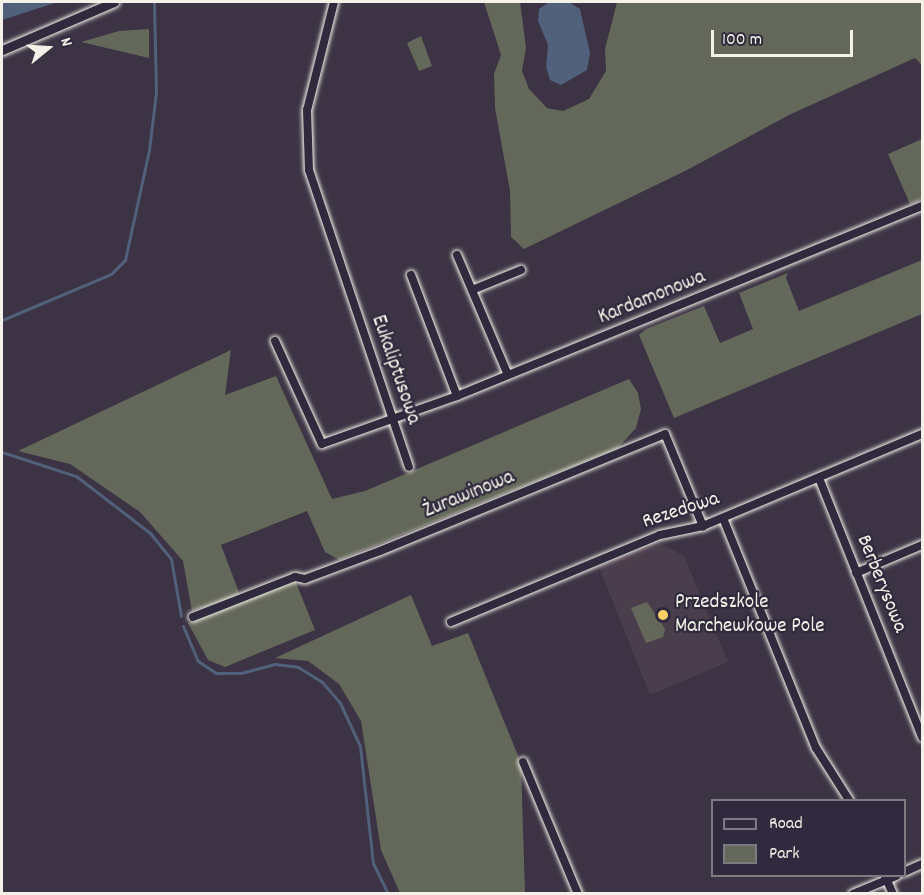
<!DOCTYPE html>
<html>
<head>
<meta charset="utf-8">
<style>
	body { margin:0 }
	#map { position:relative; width:924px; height:895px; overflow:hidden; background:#3c3344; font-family:Dekko,sans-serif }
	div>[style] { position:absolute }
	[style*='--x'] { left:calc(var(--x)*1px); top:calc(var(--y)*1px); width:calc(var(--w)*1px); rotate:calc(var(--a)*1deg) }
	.built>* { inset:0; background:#4b3e4c }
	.green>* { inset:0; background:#63685a }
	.water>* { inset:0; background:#51607b }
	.stream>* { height:3px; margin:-1.5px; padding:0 1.5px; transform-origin:1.5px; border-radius:1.5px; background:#51607b }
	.roads { filter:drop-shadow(0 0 2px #f4f1e8) drop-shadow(0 0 2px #f4f1e8) }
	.minor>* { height:8px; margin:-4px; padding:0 4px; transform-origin:4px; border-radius:4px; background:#2f2a3d }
	.tertiary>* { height:9px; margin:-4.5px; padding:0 4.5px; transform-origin:4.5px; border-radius:4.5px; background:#2f2a3d }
	.dots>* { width:16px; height:16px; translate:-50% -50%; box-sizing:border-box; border:3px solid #2f2a3d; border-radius:50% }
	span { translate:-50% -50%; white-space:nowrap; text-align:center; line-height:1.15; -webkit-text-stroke:4.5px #2f2a3d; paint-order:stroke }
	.street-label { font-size:21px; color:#f4f1e8 }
	.poi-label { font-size:21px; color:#f4f1e8 }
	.left { translate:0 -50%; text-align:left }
	.frame { position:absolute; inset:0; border:3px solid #f4f1e8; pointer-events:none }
	.legend { position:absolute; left:711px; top:799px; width:195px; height:78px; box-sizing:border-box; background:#2f2a3d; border:2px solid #7e7a81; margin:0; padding:8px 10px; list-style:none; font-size:18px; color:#f4f1e8 }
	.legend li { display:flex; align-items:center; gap:12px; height:30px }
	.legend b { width:30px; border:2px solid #7e7a81 }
	.north { position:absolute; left:18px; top:18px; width:60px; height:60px; -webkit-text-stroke:4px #2f2a3d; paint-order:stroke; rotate:72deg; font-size:16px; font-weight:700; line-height:24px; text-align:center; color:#f4f1e8 }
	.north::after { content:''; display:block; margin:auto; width:21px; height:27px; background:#f4f1e8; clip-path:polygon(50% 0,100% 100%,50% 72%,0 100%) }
	.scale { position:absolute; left:711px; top:30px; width:142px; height:27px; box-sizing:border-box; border:3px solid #f4f1e8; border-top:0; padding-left:8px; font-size:18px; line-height:21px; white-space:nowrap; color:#f4f1e8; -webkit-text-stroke:4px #2f2a3d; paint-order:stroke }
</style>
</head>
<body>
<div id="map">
	<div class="built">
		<i style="clip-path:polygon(660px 543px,684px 556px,728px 662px,650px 695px,599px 567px)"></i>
	</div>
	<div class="green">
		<i style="clip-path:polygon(484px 2px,520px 2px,526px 48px,522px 71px,529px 89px,547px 108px,563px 111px,589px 99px,606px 71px,605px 49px,617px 2px,922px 2px,922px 65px,915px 58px,791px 114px,687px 170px,524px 249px,511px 237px,510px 191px,495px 108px,494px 74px,501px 55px)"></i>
		<i style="clip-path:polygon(149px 29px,149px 58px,81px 42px,119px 31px)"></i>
		<i style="clip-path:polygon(421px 36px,432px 66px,419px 71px,407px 43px)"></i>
		<i style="clip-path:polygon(922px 139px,922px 199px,910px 204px,888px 154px)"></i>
		<i style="clip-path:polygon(922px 260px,922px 314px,674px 418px,639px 335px,646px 329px,704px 306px,720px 343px,753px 329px,739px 293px,788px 273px,786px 278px,799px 311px)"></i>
		<i style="clip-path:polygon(231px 350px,225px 395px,276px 376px,332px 499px,365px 491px,629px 379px,638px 393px,641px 409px,636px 428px,618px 448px,339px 560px,325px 552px,307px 511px,221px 545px,240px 595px,192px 611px,183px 561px,140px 512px,70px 464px,18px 451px)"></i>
		<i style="clip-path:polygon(295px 580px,315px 630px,225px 667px,208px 660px,188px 623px)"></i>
		<i style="clip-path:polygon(411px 595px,432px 646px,468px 633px,521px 763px,525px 893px,400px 893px,381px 850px,361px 721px,339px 684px,308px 661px,275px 658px)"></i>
		<i style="clip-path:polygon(647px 602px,665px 629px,663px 637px,646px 643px,631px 608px)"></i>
	</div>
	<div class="water">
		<i style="clip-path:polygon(2px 2px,58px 2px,2px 20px)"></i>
		<i style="clip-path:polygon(549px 2px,569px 2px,580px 9px,590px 53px,587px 70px,561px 85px,550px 80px,546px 67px,548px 45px,538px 21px,539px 9px)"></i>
	</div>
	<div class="stream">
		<i style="--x:2;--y:320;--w:118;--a:-22.9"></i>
		<i style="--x:111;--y:274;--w:20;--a:-45"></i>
		<i style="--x:125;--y:260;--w:113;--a:-77.7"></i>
		<i style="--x:149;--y:150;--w:58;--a:-83.1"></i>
		<i style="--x:156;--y:92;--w:90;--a:-91.3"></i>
		<i style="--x:2;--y:452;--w:78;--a:18"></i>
		<i style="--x:76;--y:476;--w:93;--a:37.6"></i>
		<i style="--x:150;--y:533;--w:33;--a:51"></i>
		<i style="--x:171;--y:559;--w:58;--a:80"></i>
		<i style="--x:183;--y:626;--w:38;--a:67"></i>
		<i style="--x:198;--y:661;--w:22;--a:34"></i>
		<i style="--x:216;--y:673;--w:25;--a:0"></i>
		<i style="--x:241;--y:673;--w:35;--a:-15"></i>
		<i style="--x:275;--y:664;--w:23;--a:7"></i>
		<i style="--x:298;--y:667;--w:28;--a:32"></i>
		<i style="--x:322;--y:682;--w:28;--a:49"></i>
		<i style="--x:340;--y:703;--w:47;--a:65.1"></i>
		<i style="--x:360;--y:746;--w:118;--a:83.7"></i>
		<i style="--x:373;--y:863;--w:34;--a:64"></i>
	</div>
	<div class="roads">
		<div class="minor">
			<i style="--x:334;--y:2;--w:111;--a:104"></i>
			<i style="--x:307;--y:110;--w:60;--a:88.1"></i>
			<i style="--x:309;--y:170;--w:313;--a:71.4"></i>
			<i style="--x:457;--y:255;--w:130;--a:67"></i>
			<i style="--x:411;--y:275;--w:129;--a:69.2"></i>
			<i style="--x:472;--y:290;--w:53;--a:-22.2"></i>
			<i style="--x:275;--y:341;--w:113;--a:65.5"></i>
			<i style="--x:322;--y:444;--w:143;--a:-19.6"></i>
			<i style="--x:457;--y:396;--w:502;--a:-22.23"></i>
			<i style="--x:819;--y:478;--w:279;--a:68.3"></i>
			<i style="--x:723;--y:518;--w:248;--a:68"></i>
			<i style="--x:816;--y:748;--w:62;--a:57.6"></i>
			<i style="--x:856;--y:573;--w:72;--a:-23"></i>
			<i style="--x:193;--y:617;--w:110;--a:-21.4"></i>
			<i style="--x:295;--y:577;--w:10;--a:11"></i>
			<i style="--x:305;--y:579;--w:80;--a:-20.5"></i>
			<i style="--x:380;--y:551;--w:308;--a:-22.3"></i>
			<i style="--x:665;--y:434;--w:100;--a:67.6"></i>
			<i style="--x:451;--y:622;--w:226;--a:-22.6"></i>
			<i style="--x:660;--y:535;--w:44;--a:-11.8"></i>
			<i style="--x:703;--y:526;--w:238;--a:-22.8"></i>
			<i style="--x:523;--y:762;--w:143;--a:67.4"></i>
			<i style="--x:904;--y:872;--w:20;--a:-24"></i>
			<i style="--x:885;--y:876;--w:20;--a:66"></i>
			<i style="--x:853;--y:894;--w:47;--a:-22.7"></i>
		</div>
		<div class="tertiary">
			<i style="--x:2;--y:50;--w:122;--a:-23.2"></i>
		</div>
	</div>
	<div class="dots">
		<i style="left:663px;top:615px;background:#ffd166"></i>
	</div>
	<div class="street-label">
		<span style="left:652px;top:298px;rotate:-22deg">Kardamonowa</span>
		<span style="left:395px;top:370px;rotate:71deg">Eukaliptusowa</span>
		<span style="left:469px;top:495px;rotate:-22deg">Żurawinowa</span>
		<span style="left:681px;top:511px;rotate:-18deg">Rezedowa</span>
		<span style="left:881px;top:584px;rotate:68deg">Berberysowa</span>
	</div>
	<div class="poi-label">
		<span class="left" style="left:675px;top:615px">Przedszkole<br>Marchewkowe Pole</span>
	</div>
	<div class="frame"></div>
	<ul class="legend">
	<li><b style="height:8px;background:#2f2a3d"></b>Road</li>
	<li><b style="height:16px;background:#63685a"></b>Park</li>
	</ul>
	<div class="north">N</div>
	<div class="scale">100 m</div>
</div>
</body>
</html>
